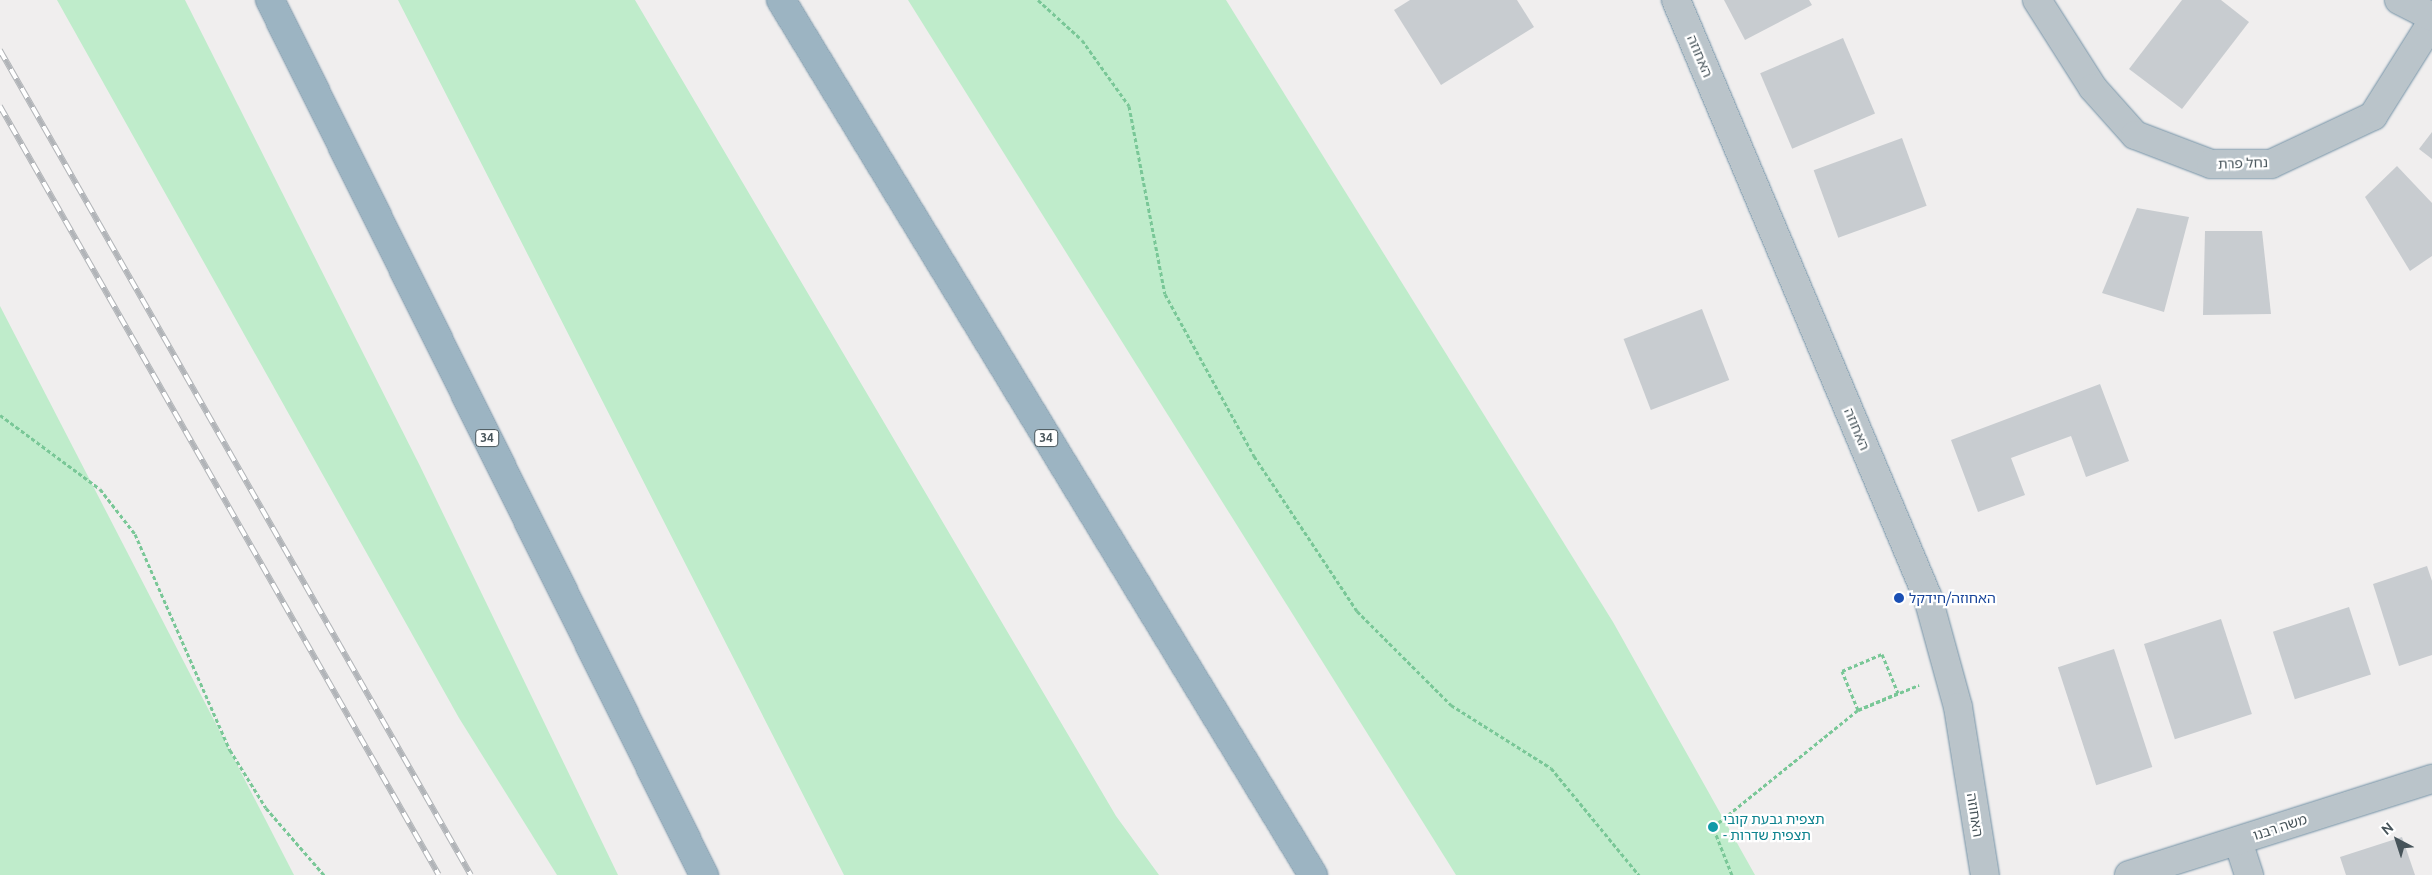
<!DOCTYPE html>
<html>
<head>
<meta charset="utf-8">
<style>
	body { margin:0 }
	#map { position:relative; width:2432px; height:875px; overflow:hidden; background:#f0eeee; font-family:Ubuntu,"Noto Sans Hebrew",sans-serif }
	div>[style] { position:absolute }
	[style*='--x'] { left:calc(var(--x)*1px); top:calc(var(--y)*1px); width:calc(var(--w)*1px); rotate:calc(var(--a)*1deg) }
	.green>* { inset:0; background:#bfeccb }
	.building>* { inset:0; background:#c8ccd0; transform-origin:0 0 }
	.path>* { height:3px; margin-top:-1.5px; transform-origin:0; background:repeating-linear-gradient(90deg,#79c797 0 4px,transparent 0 6.5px) }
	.roads { filter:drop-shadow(0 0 1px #7492a6) drop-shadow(0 0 1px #7492a6) }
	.minor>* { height:28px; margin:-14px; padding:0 14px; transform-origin:14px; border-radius:14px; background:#bac4ca }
	.trunk>* { height:28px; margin:-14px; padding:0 14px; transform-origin:14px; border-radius:14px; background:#9cb4c2 }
	.rail>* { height:5.5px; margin-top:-2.75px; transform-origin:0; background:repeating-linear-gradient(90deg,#fff 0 11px,#b1b4b8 0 22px); box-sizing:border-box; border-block:1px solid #b1b4b8 }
	.dots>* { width:14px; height:14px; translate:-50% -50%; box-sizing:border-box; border:2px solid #fff; border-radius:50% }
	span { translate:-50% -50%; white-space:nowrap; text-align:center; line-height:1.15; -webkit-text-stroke:4.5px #fff; paint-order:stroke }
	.shield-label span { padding:1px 4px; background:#fff; border:1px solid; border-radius:4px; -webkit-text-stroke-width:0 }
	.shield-label { font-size:12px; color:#47545a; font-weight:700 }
	.street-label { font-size:14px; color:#47545a }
	.transit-label { font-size:14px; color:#164399 }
	.left { translate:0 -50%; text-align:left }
	.culture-label { font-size:14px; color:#0d838f }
	.north { position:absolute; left:2372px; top:815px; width:50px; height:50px; -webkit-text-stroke:4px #fff; paint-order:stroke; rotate:320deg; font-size:14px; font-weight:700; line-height:20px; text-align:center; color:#47545a }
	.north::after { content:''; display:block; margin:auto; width:18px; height:22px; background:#47545a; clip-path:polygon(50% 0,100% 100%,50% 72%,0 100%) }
</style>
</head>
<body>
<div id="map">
	<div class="green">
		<i style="clip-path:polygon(57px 0,185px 0,420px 466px,618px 875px,557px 875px,459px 718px)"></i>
		<i style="clip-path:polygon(398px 0,635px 0,1116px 816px,1159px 875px,844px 875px)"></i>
		<i style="clip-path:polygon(908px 0,1226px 0,1613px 622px,1755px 875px,1456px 875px)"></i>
		<i style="clip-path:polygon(0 306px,294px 875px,0 875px)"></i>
	</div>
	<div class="building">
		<i style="clip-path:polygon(1410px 0,1517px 0,1534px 27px,1441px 85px,1394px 10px)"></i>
		<i style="clip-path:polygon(1724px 0,1809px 0,1812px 5px,1745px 40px)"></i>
		<i style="clip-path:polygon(2182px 0,2221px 0,2249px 22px,2182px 109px,2129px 69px)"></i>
		<i style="left:1843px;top:38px;width:82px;height:90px;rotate:67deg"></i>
		<i style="clip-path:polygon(2432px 132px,2432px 159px,2419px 149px)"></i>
		<i style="left:1902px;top:138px;width:72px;height:94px;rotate:70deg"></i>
		<i style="clip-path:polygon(2397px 166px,2432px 203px,2432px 256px,2410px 271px,2365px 197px)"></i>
		<i style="clip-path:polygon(2137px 208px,2189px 217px,2164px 312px,2102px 293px)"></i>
		<i style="clip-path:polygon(2205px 231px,2262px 231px,2271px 314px,2203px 315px)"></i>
		<i style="left:1702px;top:309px;width:76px;height:84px;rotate:69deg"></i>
		<i style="clip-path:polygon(2100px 384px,2129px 461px,2086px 477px,2071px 436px,2011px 458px,2025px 495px,1978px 512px,1951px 440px)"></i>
		<i style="clip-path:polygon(2427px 566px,2432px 581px,2432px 655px,2399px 666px,2373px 584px)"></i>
		<i style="left:2349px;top:607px;width:71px;height:80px;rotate:72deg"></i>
		<i style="left:2221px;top:619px;width:100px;height:81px;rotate:72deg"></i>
		<i style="left:2114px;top:649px;width:124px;height:59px;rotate:72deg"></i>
		<i style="clip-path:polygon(2402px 837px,2415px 875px,2346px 875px,2340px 857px)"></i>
	</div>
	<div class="path">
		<i style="--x:1038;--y:0;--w:59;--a:42.3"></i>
		<i style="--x:1082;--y:40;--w:81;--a:54.5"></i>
		<i style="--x:1129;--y:106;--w:191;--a:79.2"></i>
		<i style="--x:1165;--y:294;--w:185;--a:61.2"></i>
		<i style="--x:1254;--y:456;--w:186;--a:56.4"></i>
		<i style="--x:1357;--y:611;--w:133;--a:45"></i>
		<i style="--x:1451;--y:705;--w:118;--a:32.2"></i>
		<i style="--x:1551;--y:768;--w:139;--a:50.6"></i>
		<i style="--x:0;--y:415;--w:124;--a:36.5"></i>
		<i style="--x:100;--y:489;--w:57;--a:52.1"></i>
		<i style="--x:135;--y:534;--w:236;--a:66.3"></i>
		<i style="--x:230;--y:750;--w:68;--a:58.2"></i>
		<i style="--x:266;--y:808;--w:89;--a:49.1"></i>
		<i style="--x:1882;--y:654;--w:42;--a:67.7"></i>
		<i style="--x:1898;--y:693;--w:43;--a:157"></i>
		<i style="--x:1858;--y:710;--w:42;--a:-112.3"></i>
		<i style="--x:1842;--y:671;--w:43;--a:-23"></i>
		<i style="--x:1732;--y:875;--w:52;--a:-111.6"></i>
		<i style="--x:1713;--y:827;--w:186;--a:-38.9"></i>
		<i style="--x:1858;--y:710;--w:66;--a:-22.3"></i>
	</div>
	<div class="roads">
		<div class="minor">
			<i style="--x:1676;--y:0;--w:649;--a:67.15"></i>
			<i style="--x:1928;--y:598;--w:113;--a:74.6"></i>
			<i style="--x:1958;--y:707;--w:170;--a:80.9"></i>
			<i style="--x:2037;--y:0;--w:104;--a:57.5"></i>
			<i style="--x:2093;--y:88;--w:63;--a:48.2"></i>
			<i style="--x:2135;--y:135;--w:81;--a:20.9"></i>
			<i style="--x:2211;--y:164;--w:60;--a:0"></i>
			<i style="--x:2271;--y:164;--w:113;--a:-25.2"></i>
			<i style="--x:2373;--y:116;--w:111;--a:-57.9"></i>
			<i style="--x:2399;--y:0;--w:37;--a:27"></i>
			<i style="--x:2238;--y:841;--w:36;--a:72"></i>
			<i style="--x:2129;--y:875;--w:318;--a:-17.6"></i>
		</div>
		<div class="trunk">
			<i style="--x:270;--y:0;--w:977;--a:63.62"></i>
			<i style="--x:781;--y:0;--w:1024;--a:58.7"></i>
		</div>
	</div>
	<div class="rail">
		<i style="--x:0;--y:50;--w:950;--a:60.28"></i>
		<i style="--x:0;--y:106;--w:885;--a:60.28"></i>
	</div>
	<div class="dots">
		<i style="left:1899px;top:598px;background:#1a4fb4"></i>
		<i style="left:1713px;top:827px;background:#0f9aa8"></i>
	</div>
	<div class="shield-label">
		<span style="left:487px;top:438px">34</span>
		<span style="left:1046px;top:438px">34</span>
	</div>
	<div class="street-label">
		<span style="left:1700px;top:56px;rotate:67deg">האחוזה</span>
		<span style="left:2243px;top:163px;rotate:-2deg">נחל פרת</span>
		<span style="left:1857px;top:429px;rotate:67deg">האחוזה</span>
		<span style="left:1975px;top:815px;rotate:81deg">האחוזה</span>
		<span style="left:2280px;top:827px;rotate:-18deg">משה רבנו</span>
	</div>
	<div class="transit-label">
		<span class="left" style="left:1909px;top:598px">האחוזה/חידקל</span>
	</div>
	<div class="culture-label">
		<span class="left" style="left:1723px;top:827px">תצפית גבעת קובי<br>- תצפית שדרות</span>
	</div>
	<div class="north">N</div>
</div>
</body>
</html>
